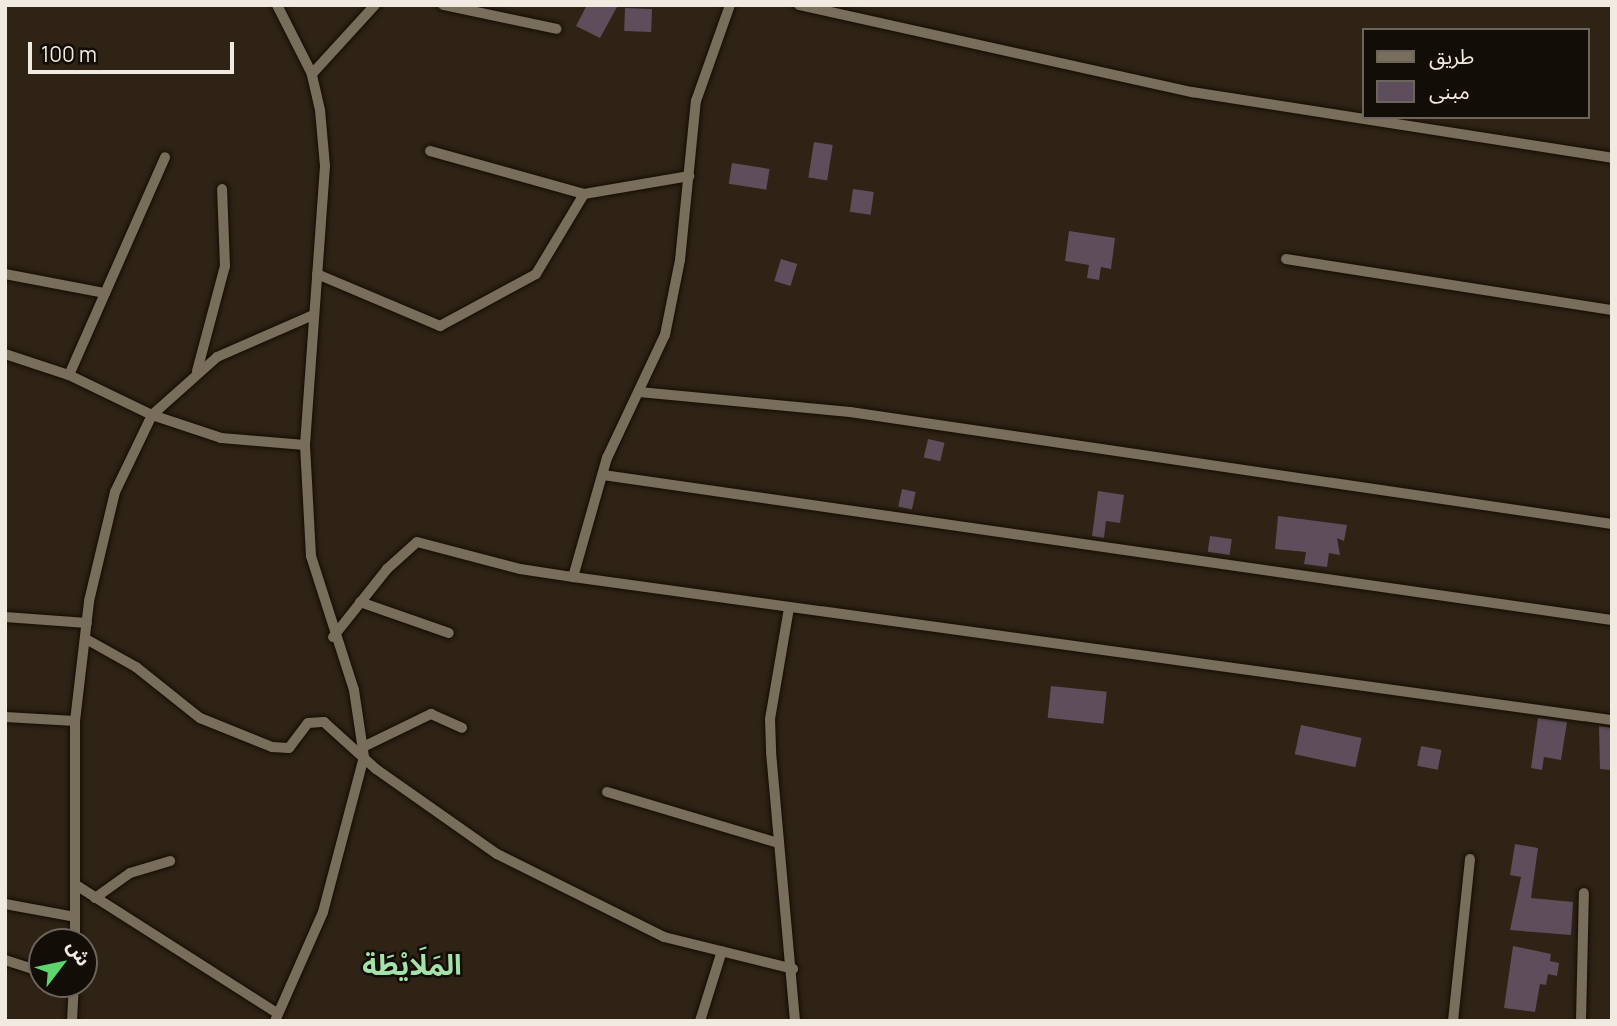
<!DOCTYPE html>
<html>
<head>
<meta charset="utf-8">
<style>
	body { margin:0 }
	#map { position:relative; width:1617px; height:1026px; overflow:hidden; background:#2e2315; font-family:Manrope,"Noto Sans Arabic",sans-serif }
	div>[style] { position:absolute }
	[style*='--x'] { left:calc(var(--x)*1px); top:calc(var(--y)*1px); width:calc(var(--w)*1px); rotate:calc(var(--a)*1deg) }
	.building>* { inset:0; background:#5e4e5b; transform-origin:0 0 }
	.roads { filter:drop-shadow(0 0 2px #160c02) drop-shadow(0 0 2px #160c02) }
	.minor>* { height:10px; margin:-5px; padding:0 5px; transform-origin:5px; border-radius:5px; background:#796d5c }
	span { translate:-50% -50%; white-space:nowrap; text-align:center; line-height:1.15; -webkit-text-stroke:5px #120d07; paint-order:stroke }
	.district-label { font-size:28px; color:#a5e2a8; font-weight:700 }
	.frame { position:absolute; inset:0; border:7px solid #f1eae1; pointer-events:none }
	.legend { position:absolute; left:1362px; top:28px; width:228px; height:91px; box-sizing:border-box; background:#120d07; border:2px solid #6b655e; margin:0; padding:9px 12px; list-style:none; font-size:21px; color:#f1eae1 }
	.legend li { display:flex; align-items:center; gap:14px; height:35px }
	.legend b { width:35px; border:2px solid #6b655e }
	.north { position:absolute; left:28px; top:928px; width:70px; height:70px; box-sizing:border-box; background:#120d07; border:2px solid #6b655e; border-radius:50%; rotate:58deg; font-size:19px; font-weight:700; line-height:28px; text-align:center; color:#f1eae1 }
	.north::after { content:''; display:block; margin:auto; width:24px; height:32px; background:#5dd56d; clip-path:polygon(50% 0,100% 100%,50% 72%,0 100%) }
	.scale { position:absolute; left:28px; top:42px; width:206px; height:32px; box-sizing:border-box; border:4px solid #f1eae1; border-top:0; padding-left:9px; font-size:21px; line-height:24px; white-space:nowrap; color:#f1eae1; -webkit-text-stroke:5px #120d07; paint-order:stroke }
</style>
</head>
<body>
<div id="map">
	<div class="building">
		<i style="clip-path:polygon(587px 5px,618px 5px,600px 38px,576px 26px)"></i>
		<i style="left:625px;top:8px;width:27px;height:23px;rotate:2deg"></i>
		<i style="left:814px;top:142px;width:19px;height:36px;rotate:9deg"></i>
		<i style="left:732px;top:163px;width:38px;height:21px;rotate:9deg"></i>
		<i style="left:853px;top:189px;width:21px;height:23px;rotate:8deg"></i>
		<i style="clip-path:polygon(1069px 231px,1115px 238px,1111px 269px,1101px 267px,1099px 280px,1087px 278px,1089px 265px,1065px 261px)"></i>
		<i style="left:781px;top:259px;width:17px;height:23px;rotate:17deg"></i>
		<i style="left:928px;top:439px;width:17px;height:19px;rotate:13deg"></i>
		<i style="left:902px;top:489px;width:14px;height:18px;rotate:12deg"></i>
		<i style="clip-path:polygon(1098px 491px,1124px 495px,1120px 523px,1106px 521px,1104px 538px,1092px 536px)"></i>
		<i style="clip-path:polygon(1278px 516px,1347px 525px,1344px 541px,1337px 538px,1340px 555px,1329px 553px,1327px 567px,1304px 564px,1306px 552px,1275px 549px)"></i>
		<i style="left:1210px;top:536px;width:22px;height:16px;rotate:8deg"></i>
		<i style="left:1051px;top:686px;width:56px;height:32px;rotate:6deg"></i>
		<i style="clip-path:polygon(1538px 718px,1567px 722px,1561px 760px,1544px 757px,1542px 770px,1531px 768px)"></i>
		<i style="left:1301px;top:725px;width:62px;height:30px;rotate:12deg"></i>
		<i style="clip-path:polygon(1599px 726px,1612px 728px,1611px 770px,1600px 769px)"></i>
		<i style="left:1421px;top:746px;width:21px;height:20px;rotate:11deg"></i>
		<i style="clip-path:polygon(1515px 844px,1538px 848px,1531px 898px,1573px 902px,1571px 935px,1510px 930px,1521px 877px,1510px 875px)"></i>
		<i style="clip-path:polygon(1513px 946px,1551px 954px,1550px 961px,1559px 963px,1557px 976px,1548px 974px,1546px 985px,1540px 984px,1535px 1012px,1504px 1008px)"></i>
	</div>
	<div class="roads">
		<div class="minor">
			<i style="--x:443;--y:5;--w:116;--a:11.9"></i>
			<i style="--x:799;--y:5;--w:403;--a:12.5"></i>
			<i style="--x:1192;--y:92;--w:425;--a:8.9"></i>
			<i style="--x:312;--y:74;--w:93;--a:-47.6"></i>
			<i style="--x:430;--y:151;--w:160;--a:15.6"></i>
			<i style="--x:1286;--y:259;--w:330;--a:8.9"></i>
			<i style="--x:5;--y:274;--w:102;--a:10.8"></i>
			<i style="--x:317;--y:274;--w:134;--a:22.9"></i>
			<i style="--x:440;--y:326;--w:109;--a:-28.4"></i>
			<i style="--x:536;--y:274;--w:93;--a:-59"></i>
			<i style="--x:584;--y:194;--w:107;--a:-9.7"></i>
			<i style="--x:5;--y:354;--w:67;--a:18.2"></i>
			<i style="--x:69;--y:375;--w:92;--a:25.7"></i>
			<i style="--x:152;--y:415;--w:87;--a:-41.7"></i>
			<i style="--x:217;--y:357;--w:105;--a:-23.6"></i>
			<i style="--x:197;--y:371;--w:109;--a:-75.1"></i>
			<i style="--x:225;--y:266;--w:77;--a:-92.2"></i>
			<i style="--x:69;--y:375;--w:238;--a:-66.2"></i>
			<i style="--x:639;--y:392;--w:212;--a:5.4"></i>
			<i style="--x:850;--y:412;--w:770;--a:8.36"></i>
			<i style="--x:603;--y:475;--w:1019;--a:8.18"></i>
			<i style="--x:573;--y:577;--w:1049;--a:7.84"></i>
			<i style="--x:360;--y:602;--w:94;--a:19.2"></i>
			<i style="--x:789;--y:608;--w:113;--a:99.7"></i>
			<i style="--x:770;--y:719;--w:33;--a:88"></i>
			<i style="--x:771;--y:752;--w:270;--a:84.9"></i>
			<i style="--x:5;--y:617;--w:82;--a:4.2"></i>
			<i style="--x:333;--y:637;--w:87;--a:-51.5"></i>
			<i style="--x:387;--y:569;--w:40;--a:-42"></i>
			<i style="--x:417;--y:542;--w:106;--a:14.7"></i>
			<i style="--x:520;--y:569;--w:54;--a:8.6"></i>
			<i style="--x:573;--y:577;--w:124;--a:-74.1"></i>
			<i style="--x:607;--y:458;--w:136;--a:-64.8"></i>
			<i style="--x:665;--y:335;--w:76;--a:-78.7"></i>
			<i style="--x:680;--y:260;--w:160;--a:-84.3"></i>
			<i style="--x:696;--y:101;--w:102;--a:-70.5"></i>
			<i style="--x:86;--y:639;--w:57;--a:29.2"></i>
			<i style="--x:136;--y:667;--w:82;--a:38.6"></i>
			<i style="--x:200;--y:718;--w:78;--a:21.9"></i>
			<i style="--x:272;--y:747;--w:17;--a:3"></i>
			<i style="--x:289;--y:748;--w:31;--a:-53"></i>
			<i style="--x:308;--y:723;--w:16;--a:-4"></i>
			<i style="--x:324;--y:722;--w:70;--a:42.1"></i>
			<i style="--x:376;--y:769;--w:148;--a:35.1"></i>
			<i style="--x:497;--y:854;--w:186;--a:26.4"></i>
			<i style="--x:664;--y:937;--w:133;--a:13.9"></i>
			<i style="--x:5;--y:717;--w:70;--a:3.3"></i>
			<i style="--x:363;--y:747;--w:76;--a:-25.9"></i>
			<i style="--x:431;--y:714;--w:34;--a:24"></i>
			<i style="--x:607;--y:792;--w:178;--a:16.6"></i>
			<i style="--x:76;--y:885;--w:238;--a:32.5"></i>
			<i style="--x:95;--y:898;--w:43;--a:-35.5"></i>
			<i style="--x:130;--y:873;--w:42;--a:-16.7"></i>
			<i style="--x:5;--y:904;--w:71;--a:10.5"></i>
			<i style="--x:75;--y:942;--w:221;--a:-90"></i>
			<i style="--x:75;--y:721;--w:121;--a:-83.3"></i>
			<i style="--x:89;--y:601;--w:112;--a:-76.6"></i>
			<i style="--x:115;--y:492;--w:85;--a:-64.3"></i>
			<i style="--x:152;--y:415;--w:73;--a:18.4"></i>
			<i style="--x:221;--y:438;--w:84;--a:4.8"></i>
			<i style="--x:5;--y:960;--w:39;--a:18"></i>
			<i style="--x:72;--y:1021;--w:37;--a:-87"></i>
			<i style="--x:275;--y:1021;--w:119;--a:-66.2"></i>
			<i style="--x:323;--y:912;--w:160;--a:-75.2"></i>
			<i style="--x:364;--y:757;--w:68;--a:-98.5"></i>
			<i style="--x:354;--y:690;--w:141;--a:-107.8"></i>
			<i style="--x:311;--y:556;--w:111;--a:-93.1"></i>
			<i style="--x:305;--y:445;--w:280;--a:-85.9"></i>
			<i style="--x:325;--y:166;--w:56;--a:-95.1"></i>
			<i style="--x:320;--y:110;--w:37;--a:-103"></i>
			<i style="--x:312;--y:74;--w:77;--a:-116.9"></i>
			<i style="--x:700;--y:1021;--w:73;--a:-72.6"></i>
			<i style="--x:1453;--y:1021;--w:163;--a:-84"></i>
			<i style="--x:1581;--y:1021;--w:128;--a:-88.7"></i>
		</div>
	</div>
	<div class="district-label">
		<span style="left:412px;top:964px">المَلَايْطَة</span>
	</div>
	<div class="frame"></div>
	<ul class="legend">
	<li><b style="height:9px;background:#796d5c"></b>طريق</li>
	<li><b style="height:19px;background:#5e4e5b"></b>مبنى</li>
	</ul>
	<div class="north">ش</div>
	<div class="scale">100 m</div>
</div>
</body>
</html>
